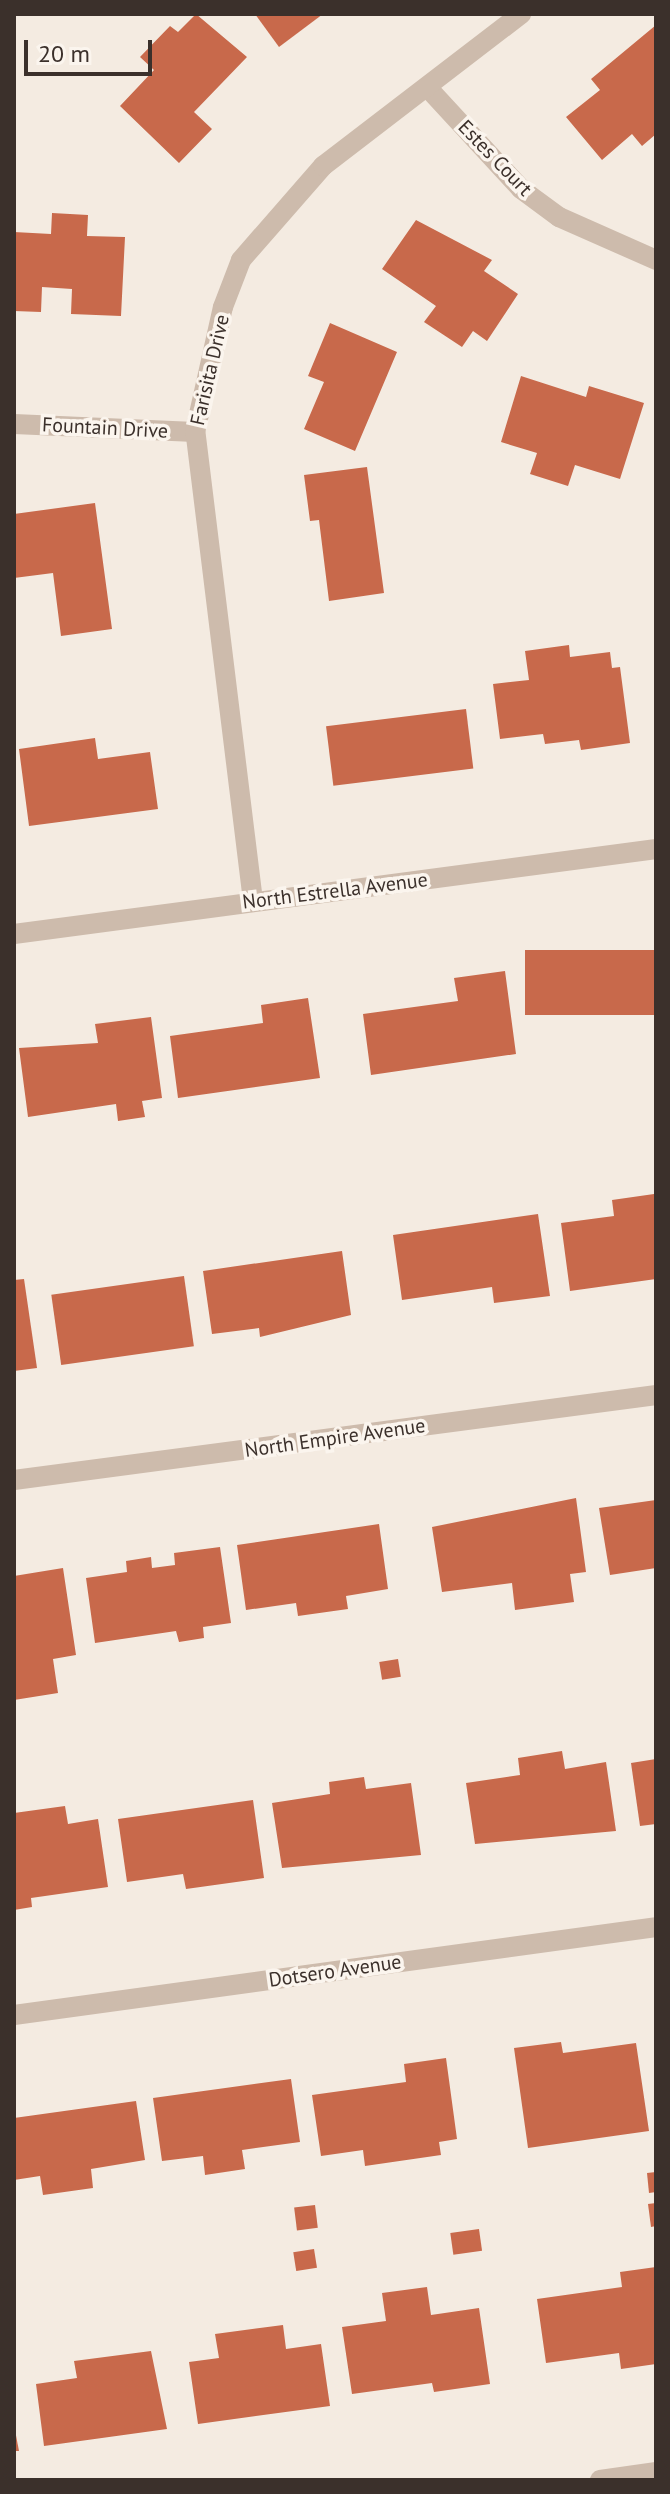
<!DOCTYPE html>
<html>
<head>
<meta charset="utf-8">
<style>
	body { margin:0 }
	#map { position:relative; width:670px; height:2494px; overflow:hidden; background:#f4ebe1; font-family:"PT Sans",sans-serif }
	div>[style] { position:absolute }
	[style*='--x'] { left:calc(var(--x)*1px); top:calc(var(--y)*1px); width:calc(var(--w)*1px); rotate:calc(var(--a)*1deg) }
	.building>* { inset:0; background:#c8694b; transform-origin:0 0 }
	.minor>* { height:20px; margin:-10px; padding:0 10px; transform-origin:10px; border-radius:10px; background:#cdbbac }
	span { translate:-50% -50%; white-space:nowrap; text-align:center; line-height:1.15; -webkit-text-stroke:7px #fbf5ee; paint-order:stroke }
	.street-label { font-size:20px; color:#3b302b }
	.frame { position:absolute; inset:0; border:16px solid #3b302b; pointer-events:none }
	.scale { position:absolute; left:24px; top:40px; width:128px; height:36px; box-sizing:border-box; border:4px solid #3b302b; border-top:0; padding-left:10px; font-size:24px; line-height:28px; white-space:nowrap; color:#3b302b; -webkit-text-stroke:6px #fbf5ee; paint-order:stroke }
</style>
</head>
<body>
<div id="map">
	<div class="building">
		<i style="clip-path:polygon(196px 14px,247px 57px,194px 112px,212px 129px,179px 163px,120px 106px,154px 70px,140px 57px,170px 26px,178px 32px)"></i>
		<i style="clip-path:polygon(255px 14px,323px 14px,279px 47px)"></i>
		<i style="clip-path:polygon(656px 25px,656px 134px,642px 146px,632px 134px,602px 160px,566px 117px,600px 90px,591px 79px)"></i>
		<i style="clip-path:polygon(52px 213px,88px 215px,87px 236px,125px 237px,121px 316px,71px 314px,72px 289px,42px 287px,41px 312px,14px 311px,14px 232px,51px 234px)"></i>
		<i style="clip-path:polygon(416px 220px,492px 260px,484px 271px,518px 294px,487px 341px,473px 331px,462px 347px,424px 322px,436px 306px,382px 269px)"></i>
		<i style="clip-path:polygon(330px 323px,397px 352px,355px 451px,304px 429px,324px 382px,308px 376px)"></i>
		<i style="clip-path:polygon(521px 376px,586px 397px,589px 386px,644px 403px,620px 479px,575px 465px,568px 486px,530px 474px,537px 453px,501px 442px)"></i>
		<i style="clip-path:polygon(367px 467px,384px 593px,329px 601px,319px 520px,310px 521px,304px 475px)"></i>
		<i style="clip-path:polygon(95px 503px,112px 629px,61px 636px,53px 573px,14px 578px,14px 514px)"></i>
		<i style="clip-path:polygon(569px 645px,570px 657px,610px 652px,612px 668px,620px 667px,630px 743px,581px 750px,579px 740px,545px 744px,543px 734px,500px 739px,493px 684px,529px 680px,525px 651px)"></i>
		<i style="left:466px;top:709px;width:60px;height:141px;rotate:83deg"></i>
		<i style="clip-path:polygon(95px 738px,98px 759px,150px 752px,158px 809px,29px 826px,19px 749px)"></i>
		<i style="left:656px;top:950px;width:65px;height:131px;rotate:90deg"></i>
		<i style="clip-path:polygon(505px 971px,516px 1054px,371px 1075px,363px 1014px,458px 1001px,454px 978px)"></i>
		<i style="clip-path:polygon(308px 998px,320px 1078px,178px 1098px,170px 1036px,263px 1023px,261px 1005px)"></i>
		<i style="clip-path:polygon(151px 1017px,162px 1098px,142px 1101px,145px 1117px,118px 1121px,116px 1104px,28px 1117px,19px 1048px,98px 1043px,95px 1024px)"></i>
		<i style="clip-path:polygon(654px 1194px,656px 1279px,570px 1291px,561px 1223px,614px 1216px,612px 1200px)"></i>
		<i style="clip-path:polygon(538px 1214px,550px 1296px,494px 1303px,492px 1287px,402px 1300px,393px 1235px)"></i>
		<i style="clip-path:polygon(342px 1251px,351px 1315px,260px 1337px,259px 1328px,212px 1334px,203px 1271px)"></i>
		<i style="left:184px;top:1276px;width:71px;height:134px;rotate:82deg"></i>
		<i style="clip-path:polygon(24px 1279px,37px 1368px,14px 1371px,14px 1280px)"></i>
		<i style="clip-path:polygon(576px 1498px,586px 1572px,570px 1574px,574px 1602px,515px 1610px,512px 1583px,442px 1592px,432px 1527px)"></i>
		<i style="clip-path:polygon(656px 1500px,656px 1568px,610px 1575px,599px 1508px)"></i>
		<i style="clip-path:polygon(379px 1524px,388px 1589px,346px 1596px,348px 1609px,298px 1616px,296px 1603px,246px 1610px,237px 1545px)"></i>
		<i style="clip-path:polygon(220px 1547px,231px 1623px,203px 1627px,204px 1638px,179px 1642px,176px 1631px,95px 1643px,86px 1578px,127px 1572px,126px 1561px,151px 1557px,152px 1568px,175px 1565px,174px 1553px)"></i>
		<i style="clip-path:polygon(63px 1568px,76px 1655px,53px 1659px,58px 1693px,14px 1700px,14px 1576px)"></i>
		<i style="left:398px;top:1659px;width:18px;height:19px;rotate:81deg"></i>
		<i style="clip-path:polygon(562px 1751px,565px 1769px,606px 1762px,616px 1831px,475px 1844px,466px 1783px,520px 1775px,518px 1758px)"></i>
		<i style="clip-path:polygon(656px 1759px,656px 1824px,640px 1826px,631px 1763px)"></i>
		<i style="clip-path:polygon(364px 1777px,366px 1789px,411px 1783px,421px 1855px,282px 1868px,272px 1803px,330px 1794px,329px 1782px)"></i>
		<i style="clip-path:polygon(253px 1800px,264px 1878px,186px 1889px,183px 1874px,127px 1882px,118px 1819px)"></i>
		<i style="clip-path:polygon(65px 1806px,68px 1824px,98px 1819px,108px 1887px,31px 1898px,32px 1907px,14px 1910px,14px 1813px)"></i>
		<i style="clip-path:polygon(561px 2042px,563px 2053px,636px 2043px,649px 2131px,528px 2148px,514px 2048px)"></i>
		<i style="clip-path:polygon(446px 2058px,457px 2139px,439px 2142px,441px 2155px,365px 2166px,363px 2150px,321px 2156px,312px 2095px,406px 2082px,404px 2064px)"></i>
		<i style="clip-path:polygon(291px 2079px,300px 2142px,242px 2150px,245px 2169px,205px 2175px,203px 2156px,162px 2161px,153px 2098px)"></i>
		<i style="clip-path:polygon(136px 2101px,145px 2160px,91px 2169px,93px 2188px,43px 2195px,40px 2176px,14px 2180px,14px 2118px)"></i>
		<i style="clip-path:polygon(656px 2172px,656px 2192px,649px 2193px,647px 2173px)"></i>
		<i style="clip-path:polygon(656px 2203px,656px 2226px,651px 2227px,648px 2204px)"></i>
		<i style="left:315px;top:2205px;width:23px;height:21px;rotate:83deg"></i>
		<i style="left:479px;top:2229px;width:22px;height:29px;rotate:82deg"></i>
		<i style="left:314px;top:2249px;width:19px;height:21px;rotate:81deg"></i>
		<i style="clip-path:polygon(656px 2267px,656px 2364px,621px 2369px,619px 2353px,546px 2363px,537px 2299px,622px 2287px,620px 2272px)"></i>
		<i style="clip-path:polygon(427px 2287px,431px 2315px,479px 2308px,490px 2384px,434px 2392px,432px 2383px,352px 2394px,342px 2327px,386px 2321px,382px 2293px)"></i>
		<i style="clip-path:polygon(283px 2325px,286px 2349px,321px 2344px,330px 2406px,198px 2424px,189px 2362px,219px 2358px,215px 2334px)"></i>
		<i style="clip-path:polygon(151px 2351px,167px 2429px,44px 2446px,36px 2384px,77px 2378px,74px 2361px)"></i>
		<i style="clip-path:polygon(14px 2425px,19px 2451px,14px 2451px)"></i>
	</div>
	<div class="minor">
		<i style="--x:427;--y:87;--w:139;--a:47.3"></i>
		<i style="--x:521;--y:189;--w:47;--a:36.4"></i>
		<i style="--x:559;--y:217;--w:106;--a:23.9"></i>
		<i style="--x:14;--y:424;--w:181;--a:2.5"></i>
		<i style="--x:253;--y:901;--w:473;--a:-97"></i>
		<i style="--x:195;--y:432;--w:128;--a:-77.4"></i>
		<i style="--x:223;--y:307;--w:50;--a:-69"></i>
		<i style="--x:241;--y:260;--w:125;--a:-48.9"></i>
		<i style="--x:323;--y:166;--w:250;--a:-37.5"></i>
		<i style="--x:14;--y:934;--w:648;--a:-7.54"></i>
		<i style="--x:14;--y:1480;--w:648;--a:-7.54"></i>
		<i style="--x:14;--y:2015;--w:648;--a:-7.8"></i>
		<i style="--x:600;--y:2480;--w:57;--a:-8.1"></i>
	</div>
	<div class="street-label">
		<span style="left:495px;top:158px;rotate:46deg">Estes Court</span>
		<span style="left:210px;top:370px;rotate:-77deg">Farisita Drive</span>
		<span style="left:105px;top:428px;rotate:3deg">Fountain Drive</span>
		<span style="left:335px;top:891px;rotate:-7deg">North Estrella Avenue</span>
		<span style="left:335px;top:1438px;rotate:-8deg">North Empire Avenue</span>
		<span style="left:335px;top:1971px;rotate:-8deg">Dotsero Avenue</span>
	</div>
	<div class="frame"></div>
	<div class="scale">20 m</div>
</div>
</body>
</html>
